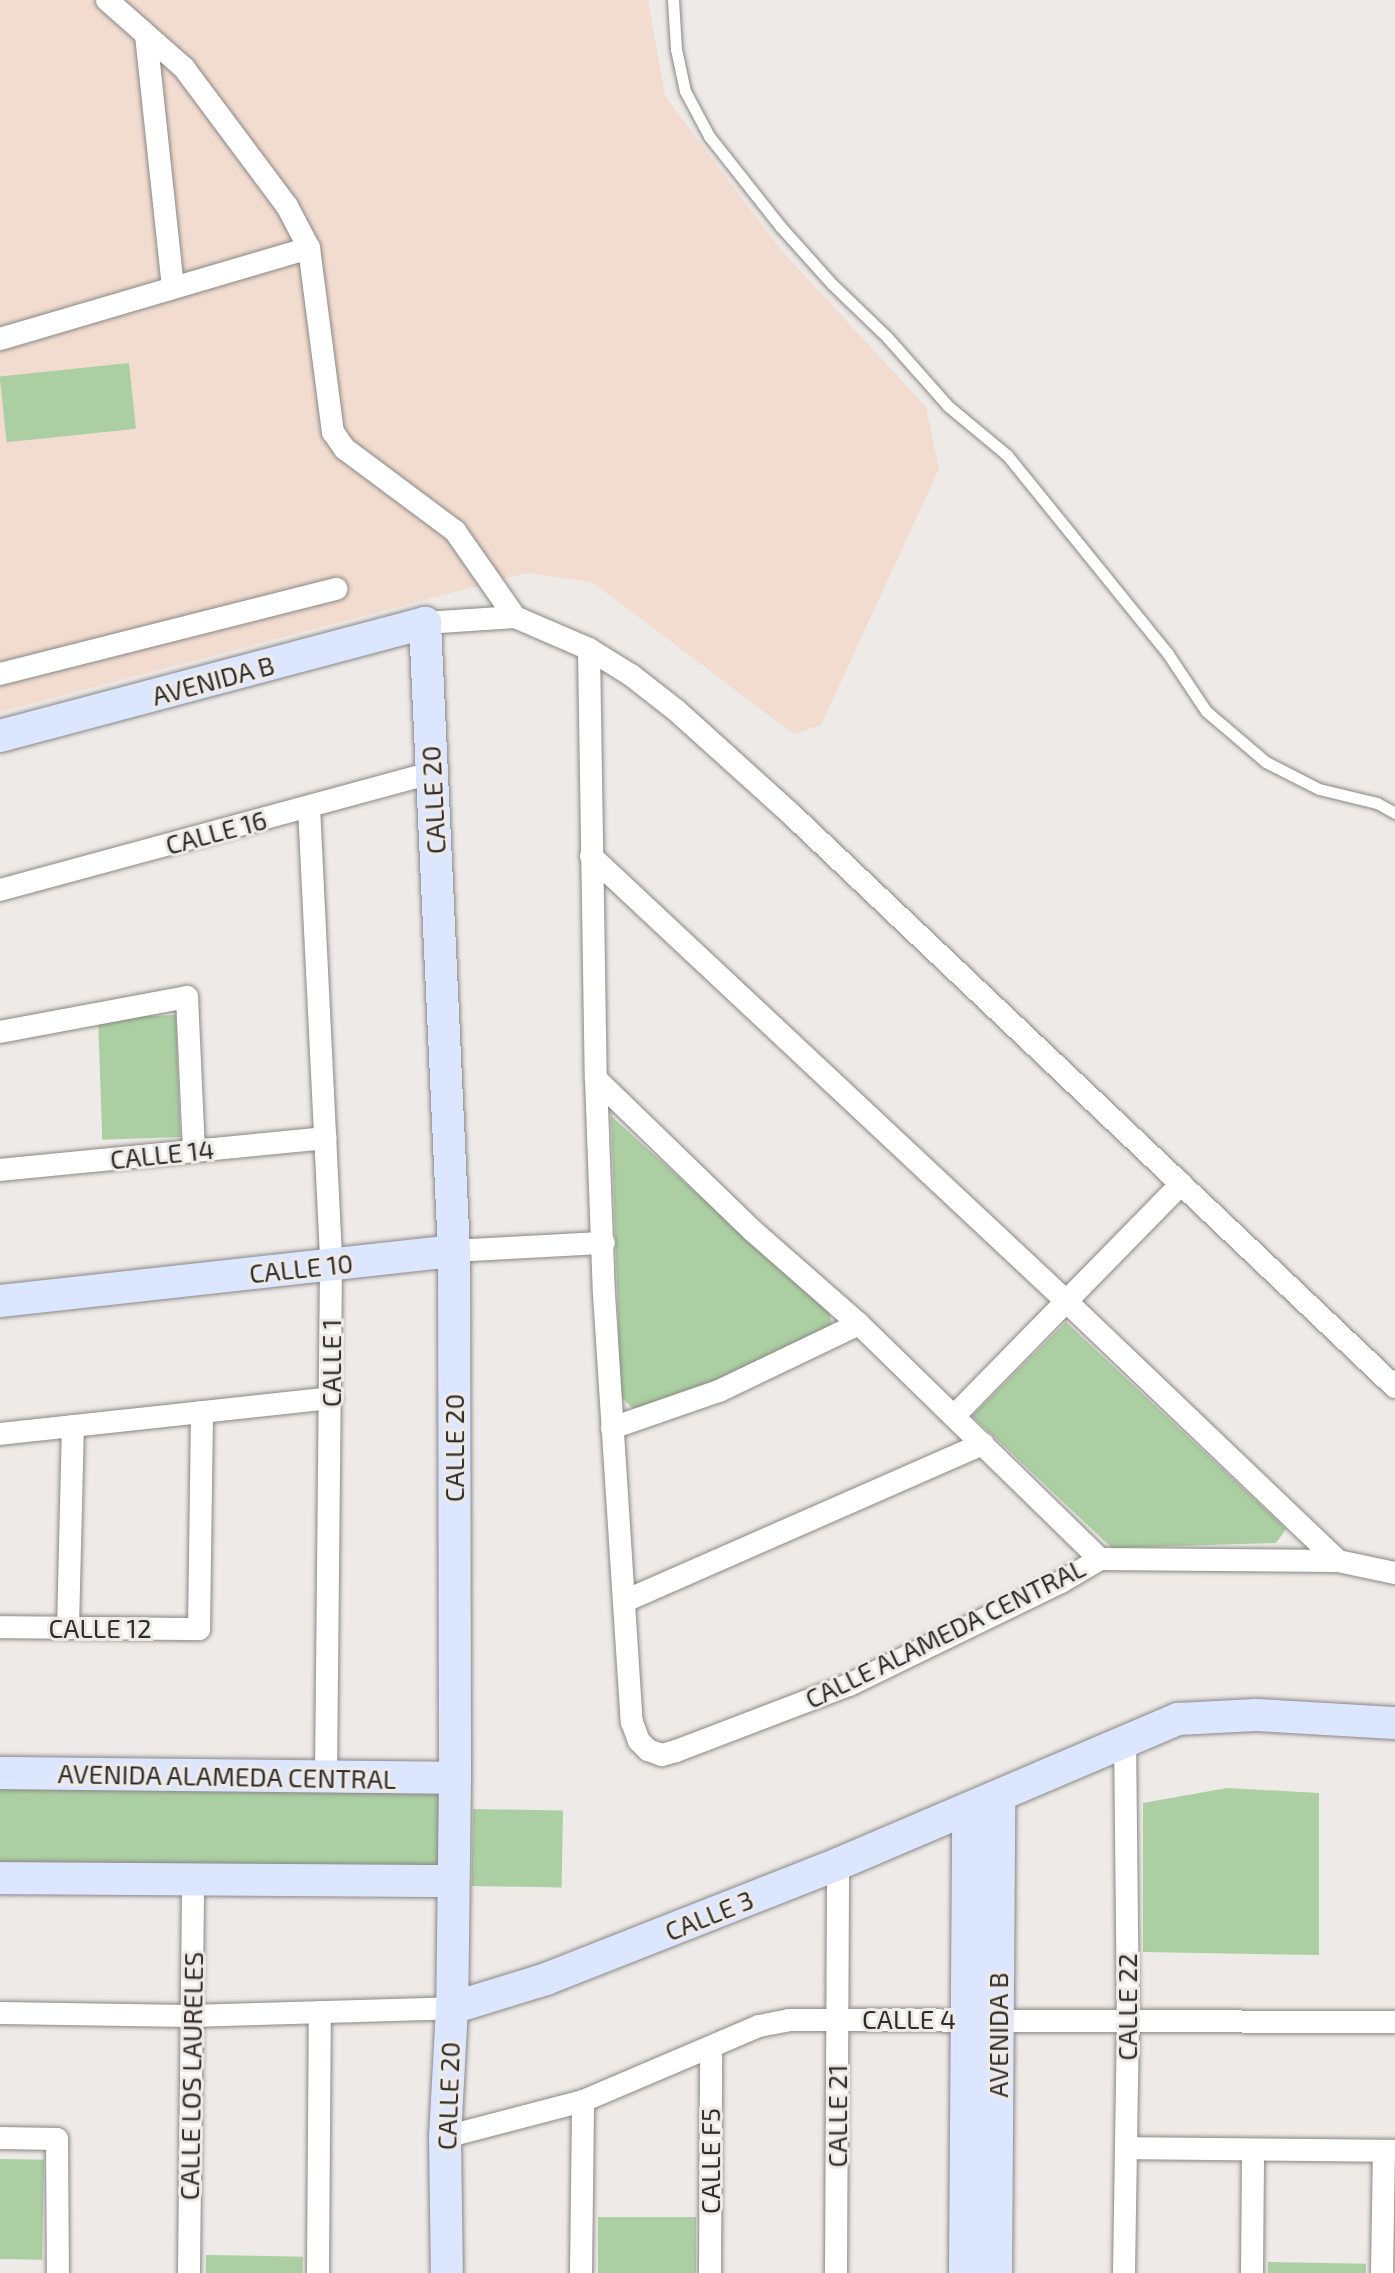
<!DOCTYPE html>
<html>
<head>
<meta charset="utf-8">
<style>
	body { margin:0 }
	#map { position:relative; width:1395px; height:2273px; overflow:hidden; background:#eeeae8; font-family:"Exo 2",sans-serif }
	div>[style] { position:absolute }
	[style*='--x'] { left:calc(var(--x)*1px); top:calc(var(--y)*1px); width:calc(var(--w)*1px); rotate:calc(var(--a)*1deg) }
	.industrial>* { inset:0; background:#f2dccf }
	.green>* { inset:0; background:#abcfa2; transform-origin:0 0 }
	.roads { filter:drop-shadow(0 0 2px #8a8785) drop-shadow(0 0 2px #8a8785) }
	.lane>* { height:11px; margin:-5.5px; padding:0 5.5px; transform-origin:5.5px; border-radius:5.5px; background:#fff }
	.street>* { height:22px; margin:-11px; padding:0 11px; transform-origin:11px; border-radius:11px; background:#fff }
	.secondary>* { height:32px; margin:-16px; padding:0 16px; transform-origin:16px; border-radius:16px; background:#dce6fe }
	span { translate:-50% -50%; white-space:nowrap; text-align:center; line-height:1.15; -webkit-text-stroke:6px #eeeae8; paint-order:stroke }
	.street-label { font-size:26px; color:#2e2d2c }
</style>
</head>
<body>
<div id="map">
	<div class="industrial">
		<i style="clip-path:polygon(0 0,648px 0,665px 96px,782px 251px,926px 407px,939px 469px,821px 725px,794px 734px,592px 582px,527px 573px,0 712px)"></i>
	</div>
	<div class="green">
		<i style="left:129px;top:363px;width:66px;height:130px;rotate:84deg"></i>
		<i style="left:176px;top:1015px;width:122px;height:78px;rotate:88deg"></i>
		<i style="clip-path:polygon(611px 1116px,830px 1313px,832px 1326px,731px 1374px,638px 1413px,621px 1397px)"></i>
		<i style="clip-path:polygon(1066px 1322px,1286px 1529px,1276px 1543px,1112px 1548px,972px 1416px)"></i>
		<i style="left:0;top:1785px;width:441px;height:80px"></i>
		<i style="clip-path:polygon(1227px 1788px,1319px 1793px,1319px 1955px,1143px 1952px,1143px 1803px)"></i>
		<i style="left:473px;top:1809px;width:90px;height:77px;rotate:1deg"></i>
		<i style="left:0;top:2159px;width:44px;height:100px;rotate:1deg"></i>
		<i style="left:696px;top:2217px;width:56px;height:98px;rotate:90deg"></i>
		<i style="left:206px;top:2255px;width:97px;height:18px;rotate:1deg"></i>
		<i style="left:1268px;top:2262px;width:98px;height:11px;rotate:1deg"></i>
	</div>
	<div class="roads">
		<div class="lane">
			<i style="--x:673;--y:0;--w:49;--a:86.5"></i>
			<i style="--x:676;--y:49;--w:43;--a:77.9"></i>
			<i style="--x:685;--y:91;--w:51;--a:61.9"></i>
			<i style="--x:709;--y:136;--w:115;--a:51.7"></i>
			<i style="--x:780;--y:226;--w:78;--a:48.1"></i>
			<i style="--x:832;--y:284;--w:76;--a:43.9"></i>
			<i style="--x:887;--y:337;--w:92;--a:48.5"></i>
			<i style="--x:948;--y:406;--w:77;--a:39.7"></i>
			<i style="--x:1007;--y:455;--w:256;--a:51"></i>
			<i style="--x:1168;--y:654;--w:69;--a:56.3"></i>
			<i style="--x:1206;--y:711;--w:79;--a:40.4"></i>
			<i style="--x:1266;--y:762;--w:59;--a:27"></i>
			<i style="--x:1319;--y:789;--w:60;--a:13.6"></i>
			<i style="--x:1377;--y:803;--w:21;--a:29"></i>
		</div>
		<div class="street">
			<i style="--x:107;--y:0;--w:103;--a:41.4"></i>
			<i style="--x:184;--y:68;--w:172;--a:53.3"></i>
			<i style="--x:287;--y:206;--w:47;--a:62.4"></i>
			<i style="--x:309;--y:248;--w:186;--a:82.6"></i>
			<i style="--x:333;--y:432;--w:21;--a:55"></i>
			<i style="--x:345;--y:449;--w:137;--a:36.7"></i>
			<i style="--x:455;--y:531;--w:105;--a:55.1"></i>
			<i style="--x:146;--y:35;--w:254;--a:83.9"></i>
			<i style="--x:0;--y:339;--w:322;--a:-16.4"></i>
			<i style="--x:425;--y:623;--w:90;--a:-3.8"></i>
			<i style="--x:515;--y:617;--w:81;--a:23.4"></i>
			<i style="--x:589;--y:649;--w:49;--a:31.8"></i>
			<i style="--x:631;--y:675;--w:58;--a:38"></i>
			<i style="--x:677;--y:711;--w:155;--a:42.1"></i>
			<i style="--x:792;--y:815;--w:831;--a:43.49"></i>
			<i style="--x:589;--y:649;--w:430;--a:89.1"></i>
			<i style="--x:596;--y:1079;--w:215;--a:87.9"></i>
			<i style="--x:604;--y:1294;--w:429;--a:86.3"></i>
			<i style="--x:632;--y:1722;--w:20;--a:70"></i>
			<i style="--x:639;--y:1741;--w:13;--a:45"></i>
			<i style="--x:648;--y:1750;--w:15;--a:20"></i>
			<i style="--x:662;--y:1755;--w:15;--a:-16"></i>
			<i style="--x:676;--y:1751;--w:185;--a:-20.9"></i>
			<i style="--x:849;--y:1685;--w:236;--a:-25.9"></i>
			<i style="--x:1061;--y:1582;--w:45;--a:-30.5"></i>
			<i style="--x:1100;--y:1559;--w:238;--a:0.5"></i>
			<i style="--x:1338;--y:1561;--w:58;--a:11.9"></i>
			<i style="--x:0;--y:674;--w:347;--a:-14.2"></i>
			<i style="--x:309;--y:807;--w:459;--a:87.2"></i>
			<i style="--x:331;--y:1265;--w:511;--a:90.56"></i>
			<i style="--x:591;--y:856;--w:651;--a:43.13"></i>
			<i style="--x:1066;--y:1301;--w:376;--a:43.7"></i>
			<i style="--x:0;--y:890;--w:447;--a:-15.2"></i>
			<i style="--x:0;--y:1032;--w:190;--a:-10.6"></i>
			<i style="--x:187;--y:997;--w:154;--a:87.4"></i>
			<i style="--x:596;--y:1079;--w:219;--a:44.1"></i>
			<i style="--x:753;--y:1231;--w:141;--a:41.3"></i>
			<i style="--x:859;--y:1324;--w:337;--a:44.3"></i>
			<i style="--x:0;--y:1170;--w:327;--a:-5.6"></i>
			<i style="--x:454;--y:1251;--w:150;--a:-3.1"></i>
			<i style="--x:954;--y:1416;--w:325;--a:-45.6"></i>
			<i style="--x:612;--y:1428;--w:113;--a:-19.1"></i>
			<i style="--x:719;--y:1391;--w:155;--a:-25.6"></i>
			<i style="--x:0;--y:1434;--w:333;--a:-6.2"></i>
			<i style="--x:625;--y:1601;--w:391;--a:-23.7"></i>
			<i style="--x:0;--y:1627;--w:199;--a:0.6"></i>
			<i style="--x:199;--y:1629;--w:217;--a:-89.2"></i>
			<i style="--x:68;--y:1628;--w:202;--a:-88.6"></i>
			<i style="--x:0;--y:2013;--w:190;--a:0.9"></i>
			<i style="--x:190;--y:2016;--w:262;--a:-1.7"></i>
			<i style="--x:445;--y:2137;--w:143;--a:-14.6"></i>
			<i style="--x:583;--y:2101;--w:191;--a:-23.1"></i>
			<i style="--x:759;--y:2026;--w:31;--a:-11"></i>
			<i style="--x:789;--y:2020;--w:606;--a:0.19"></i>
			<i style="--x:0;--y:2138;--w:57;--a:1"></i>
			<i style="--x:57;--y:2139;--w:134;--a:89.6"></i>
			<i style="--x:1126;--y:2148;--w:269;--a:0.6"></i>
			<i style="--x:189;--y:2273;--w:394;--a:-89.4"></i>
			<i style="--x:318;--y:2273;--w:261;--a:-89.6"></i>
			<i style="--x:581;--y:2273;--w:172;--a:-89.3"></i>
			<i style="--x:710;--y:2273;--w:225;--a:-89.7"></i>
			<i style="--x:836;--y:2273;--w:409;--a:-89.7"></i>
			<i style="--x:1124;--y:2273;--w:252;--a:-89.1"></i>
			<i style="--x:1128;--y:2021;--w:280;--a:-90.6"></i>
			<i style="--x:1252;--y:2273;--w:123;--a:-89.5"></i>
			<i style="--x:1382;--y:2273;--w:122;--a:-89.1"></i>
		</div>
		<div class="secondary">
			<i style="--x:0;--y:736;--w:440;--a:-14.9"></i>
			<i style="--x:425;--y:623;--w:629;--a:87.36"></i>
			<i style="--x:454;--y:1251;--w:527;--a:89.89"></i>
			<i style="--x:455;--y:1778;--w:230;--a:90.7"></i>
			<i style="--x:452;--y:2008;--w:129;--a:93.1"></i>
			<i style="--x:445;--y:2137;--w:136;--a:89.2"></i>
			<i style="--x:0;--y:1301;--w:457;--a:-6.3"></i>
			<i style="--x:0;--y:1773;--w:455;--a:0.6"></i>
			<i style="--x:0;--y:1878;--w:453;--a:0.4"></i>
			<i style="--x:452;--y:2008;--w:98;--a:-17.1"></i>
			<i style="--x:546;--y:1979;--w:314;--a:-21.5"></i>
			<i style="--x:838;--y:1864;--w:370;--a:-23.1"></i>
			<i style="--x:1178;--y:1719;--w:78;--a:-2.9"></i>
			<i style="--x:1256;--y:1715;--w:139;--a:3.3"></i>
			<i style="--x:965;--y:2273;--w:462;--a:-89.6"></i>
			<i style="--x:996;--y:2273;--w:477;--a:-89.6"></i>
		</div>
	</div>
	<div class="street-label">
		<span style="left:213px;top:680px;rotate:-15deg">AVENIDA B</span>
		<span style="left:433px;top:800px;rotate:-93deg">CALLE 20</span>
		<span style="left:216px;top:832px;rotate:-15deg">CALLE 16</span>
		<span style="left:162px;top:1154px;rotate:-6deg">CALLE 14</span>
		<span style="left:301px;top:1268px;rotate:-6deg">CALLE 10</span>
		<span style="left:331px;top:1363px;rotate:-90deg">CALLE 1</span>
		<span style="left:454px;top:1448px;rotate:-90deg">CALLE 20</span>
		<span style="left:100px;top:1628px">CALLE 12</span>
		<span style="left:945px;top:1633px;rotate:-26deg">CALLE ALAMEDA CENTRAL</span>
		<span style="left:227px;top:1776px;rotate:1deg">AVENIDA ALAMEDA CENTRAL</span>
		<span style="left:709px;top:1915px;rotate:-22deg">CALLE 3</span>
		<span style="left:1127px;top:2007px;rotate:-90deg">CALLE 22</span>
		<span style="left:909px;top:2019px">CALLE 4</span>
		<span style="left:998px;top:2035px;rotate:-90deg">AVENIDA B</span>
		<span style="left:191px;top:2076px;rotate:-89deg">CALLE LOS LAURELES</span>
		<span style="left:448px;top:2096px;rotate:-88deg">CALLE 20</span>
		<span style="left:837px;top:2116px;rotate:-90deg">CALLE 21</span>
		<span style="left:710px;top:2161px;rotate:-90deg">CALLE F5</span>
	</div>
</div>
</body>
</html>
